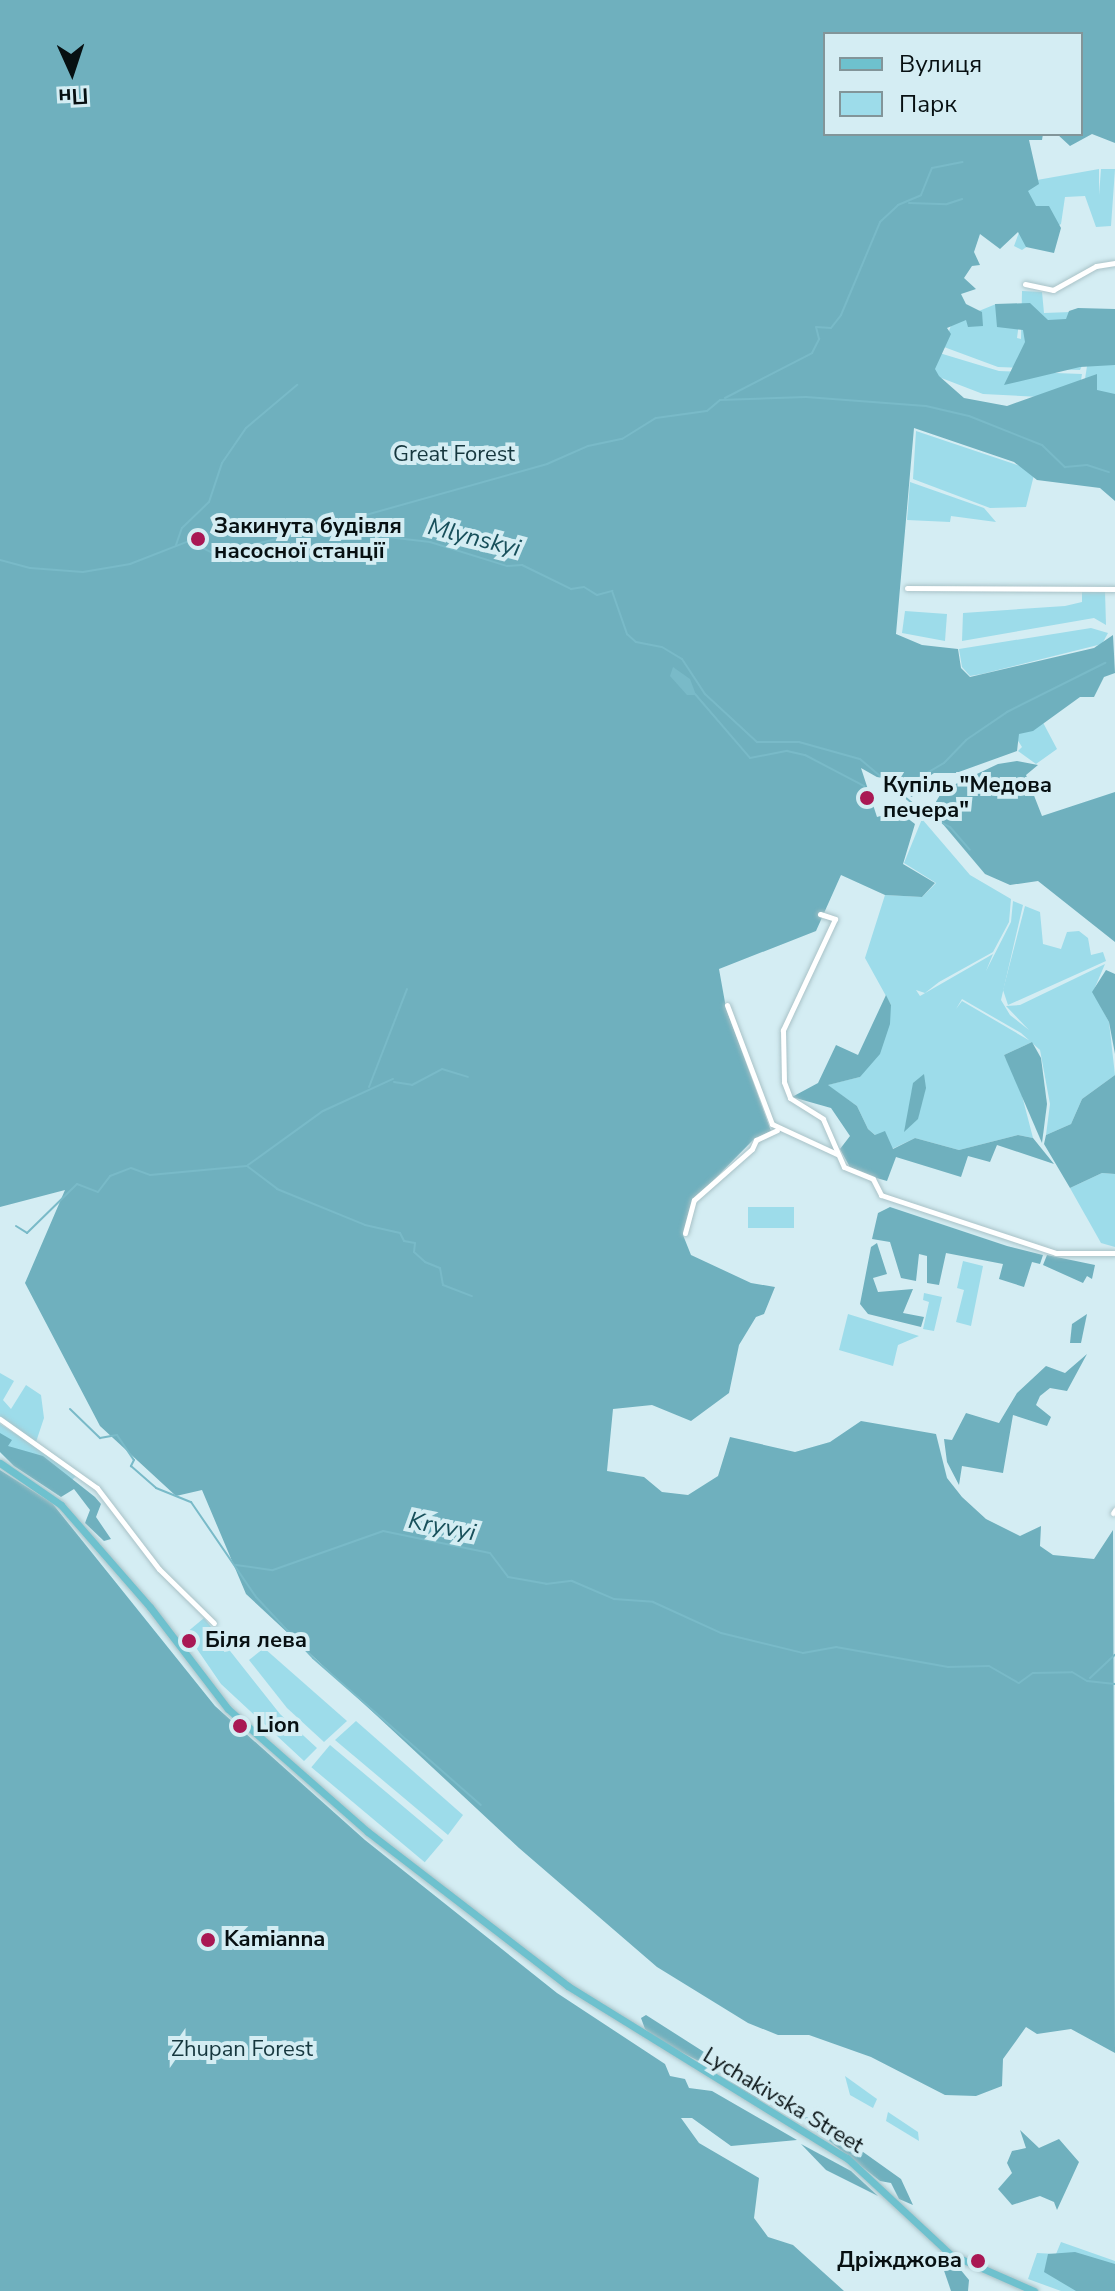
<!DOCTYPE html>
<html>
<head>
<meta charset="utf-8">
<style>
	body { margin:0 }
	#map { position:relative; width:1115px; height:2291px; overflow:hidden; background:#d4edf3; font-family:"Nunito Sans",sans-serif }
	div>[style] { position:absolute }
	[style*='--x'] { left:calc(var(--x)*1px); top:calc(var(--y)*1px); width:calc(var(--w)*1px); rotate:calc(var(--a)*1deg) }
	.green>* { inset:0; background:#9ddcea; transform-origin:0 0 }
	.forest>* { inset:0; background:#6fb0be }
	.water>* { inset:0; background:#79bac8 }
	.stream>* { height:2px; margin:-1px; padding:0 1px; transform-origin:1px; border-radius:1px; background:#79bac8 }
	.roads { filter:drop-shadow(0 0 2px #a9c2c7) drop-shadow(0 0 2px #a9c2c7) }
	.minor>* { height:5px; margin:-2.5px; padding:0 2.5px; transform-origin:2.5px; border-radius:2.5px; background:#fff }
	.primary>* { height:7px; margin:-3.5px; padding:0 3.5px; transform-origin:3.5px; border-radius:3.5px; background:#6ec1ce }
	.dots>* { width:22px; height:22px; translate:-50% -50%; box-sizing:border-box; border:4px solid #d4edf3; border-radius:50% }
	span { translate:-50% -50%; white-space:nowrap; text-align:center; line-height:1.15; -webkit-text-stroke:8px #d4edf3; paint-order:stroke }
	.park-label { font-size:22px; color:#16373e }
	.poi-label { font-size:22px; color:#071012; font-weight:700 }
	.left { translate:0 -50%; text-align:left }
	.right { translate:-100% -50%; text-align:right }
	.street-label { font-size:22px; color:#071012 }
	.water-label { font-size:24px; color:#18505b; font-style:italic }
	.legend { position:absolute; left:823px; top:32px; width:260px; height:104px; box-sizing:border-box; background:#d4edf3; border:2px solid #829599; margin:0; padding:10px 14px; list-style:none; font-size:24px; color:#071012 }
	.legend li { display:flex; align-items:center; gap:16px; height:40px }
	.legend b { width:40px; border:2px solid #829599 }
	.north { position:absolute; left:32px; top:32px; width:80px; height:80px; -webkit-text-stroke:6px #d4edf3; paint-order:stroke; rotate:177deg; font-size:22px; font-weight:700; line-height:32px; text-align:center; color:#071012 }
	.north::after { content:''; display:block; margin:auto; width:28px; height:36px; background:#071012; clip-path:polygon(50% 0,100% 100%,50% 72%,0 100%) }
</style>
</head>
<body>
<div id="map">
	<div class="green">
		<i style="clip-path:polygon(1099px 169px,1099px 195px,1101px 169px,1115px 169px,1111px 226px,1096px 227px,1085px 196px,1065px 197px,1061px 224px,1022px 250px,1014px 246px,1021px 227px,1014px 184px)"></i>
		<i style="clip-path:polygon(1022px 291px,1042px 292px,1044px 313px,1071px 312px,1086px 357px,1080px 370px,998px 367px,944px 347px,952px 322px,996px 304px,1019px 323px,1017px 338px,1021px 339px)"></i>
		<i style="clip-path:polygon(936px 352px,999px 371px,1082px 374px,1078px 399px,983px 394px,931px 374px)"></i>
		<i style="clip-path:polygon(1089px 353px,1115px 356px,1115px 396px,1083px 392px)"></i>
		<i style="clip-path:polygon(916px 431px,1035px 471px,1026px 507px,990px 508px,913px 479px)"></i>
		<i style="clip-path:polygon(910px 482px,984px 508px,996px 522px,951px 516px,950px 522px,907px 520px)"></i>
		<i style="clip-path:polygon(1082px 590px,1105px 591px,1106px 625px,1094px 618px,962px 641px,963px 613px,1065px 606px,1082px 602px)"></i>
		<i style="clip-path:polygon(905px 611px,947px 614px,945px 641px,902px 633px)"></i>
		<i style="clip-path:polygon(1091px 628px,1108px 633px,1102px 644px,982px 674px,970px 676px,962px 667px,959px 649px)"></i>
		<i style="clip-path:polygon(1038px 713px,1057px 749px,1036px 764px,1018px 751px,1022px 747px,1010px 728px)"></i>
		<i style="clip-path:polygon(922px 819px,970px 875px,1011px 899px,1009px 922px,993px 952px,939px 982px,925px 993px,916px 990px,920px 996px,993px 954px,986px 971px,1011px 922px,1013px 901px,1023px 905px,1001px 1000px,1010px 1015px,1029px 1030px,1006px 1006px,1020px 1005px,1105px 964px,1093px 992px,1109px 1022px,1115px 1075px,1082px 1099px,1071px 1124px,1046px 1135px,1050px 1104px,1040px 1050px,1021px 1033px,962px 999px,956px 1009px,962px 1001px,1032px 1042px,1004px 1055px,1019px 1084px,1033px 1138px,1018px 1135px,959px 1150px,915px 1138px,892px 1149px,868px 1129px,857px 1106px,827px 1085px,860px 1077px,891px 1005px,865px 958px,885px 895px,922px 897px,936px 883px,904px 863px)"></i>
		<i style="clip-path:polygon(1025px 906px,1040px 912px,1043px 944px,1061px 949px,1067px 932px,1079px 931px,1088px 938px,1091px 955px,1103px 952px,1106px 961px,1008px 1005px,1003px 990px)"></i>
		<i style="clip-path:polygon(1102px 1173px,1115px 1174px,1115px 1247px,1101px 1243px,1070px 1188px)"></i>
		<i style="left:748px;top:1207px;width:46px;height:21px"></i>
		<i style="clip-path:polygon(963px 1261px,983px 1266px,971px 1326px,956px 1322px,964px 1290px,957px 1288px)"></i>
		<i style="clip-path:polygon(924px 1293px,942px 1297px,934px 1331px,923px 1329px,929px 1302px,923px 1300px)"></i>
		<i style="clip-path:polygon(848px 1314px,919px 1336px,898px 1345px,893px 1366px,839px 1350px)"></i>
		<i style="clip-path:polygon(0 1373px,14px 1381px,3px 1400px,11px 1409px,26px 1385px,41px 1395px,44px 1418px,36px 1442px,0 1417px)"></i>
		<i style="clip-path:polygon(0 1424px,57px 1460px,77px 1475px,59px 1493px,0 1452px)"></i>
		<i style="clip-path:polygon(204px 1618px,280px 1714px,317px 1748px,304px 1761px,221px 1684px,186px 1633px)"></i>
		<i style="clip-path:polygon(264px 1648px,347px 1721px,324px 1742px,287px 1708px,249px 1660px)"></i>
		<i style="clip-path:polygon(356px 1721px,463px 1815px,448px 1835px,335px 1740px)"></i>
		<i style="left:330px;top:1745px;width:148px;height:29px;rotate:40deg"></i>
		<i style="clip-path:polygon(845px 2076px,877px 2099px,873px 2108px,850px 2095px)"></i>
		<i style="clip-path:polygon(888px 2112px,918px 2132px,919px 2141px,886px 2121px)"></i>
		<i style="clip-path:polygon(1061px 2242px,1115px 2261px,1115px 2291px,1061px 2291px,1028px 2279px,1037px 2253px,1056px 2254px)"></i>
	</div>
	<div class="forest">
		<i style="clip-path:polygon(0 0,1115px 0,1115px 143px,1092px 134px,1070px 146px,1057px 134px,1081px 134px,1081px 34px,825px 34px,825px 134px,1043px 134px,1042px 140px,1029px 140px,1039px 184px,1028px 191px,1036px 206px,1049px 206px,1061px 228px,1054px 253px,1026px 247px,1018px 232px,1000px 249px,980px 234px,974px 252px,980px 265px,972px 266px,964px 278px,976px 289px,961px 294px,966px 304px,982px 312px,983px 326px,968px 327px,966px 320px,947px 328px,951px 334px,935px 369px,939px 376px,964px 398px,1007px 406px,1097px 374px,1097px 390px,1115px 394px,1115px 501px,1100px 488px,1037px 480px,1014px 462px,914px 428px,896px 634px,922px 645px,958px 649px,961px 668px,970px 677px,1094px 648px,1113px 635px,1115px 673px,1104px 677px,1094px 697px,1080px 697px,1033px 731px,1019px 734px,1017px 751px,956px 773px,934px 773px,919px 783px,912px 797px,861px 768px,877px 817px,898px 811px,915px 824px,903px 864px,935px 883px,922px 897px,885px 895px,841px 875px,816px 931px,719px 969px,726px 1008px,771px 1131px,754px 1139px,694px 1200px,683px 1235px,691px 1255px,751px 1283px,775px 1287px,764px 1314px,756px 1317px,739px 1345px,729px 1393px,691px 1421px,652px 1405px,613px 1409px,607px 1471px,644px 1477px,662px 1492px,688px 1495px,718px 1476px,730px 1437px,795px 1452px,830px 1442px,861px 1421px,936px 1434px,947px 1478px,962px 1497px,986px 1519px,1020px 1536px,1041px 1526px,1040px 1546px,1053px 1555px,1094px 1559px,1113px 1530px,1115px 2053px,1071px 2029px,1037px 2034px,1026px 2027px,1003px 2059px,1002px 2086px,976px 2096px,945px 2095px,871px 2057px,809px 2035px,778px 2035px,748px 2023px,657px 1967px,519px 1848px,246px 1594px,202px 1490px,176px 1496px,100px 1426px,25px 1283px,65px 1190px,0 1207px)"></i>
		<i style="clip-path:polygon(1030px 303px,1048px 320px,1066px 319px,1069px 311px,1078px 308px,1115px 309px,1115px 365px,1080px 367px,1004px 385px,1025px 342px,1023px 330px,997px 327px,995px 304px)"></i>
		<i style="clip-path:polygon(1017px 761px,1038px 765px,1026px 775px,1042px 816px,1115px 792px,1115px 942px,1038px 881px,1010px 885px,985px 874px,931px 810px,943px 790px,998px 764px)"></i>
		<i style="clip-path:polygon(1106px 970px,1115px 974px,1115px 1054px,1109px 1022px,1092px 992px)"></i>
		<i style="clip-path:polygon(886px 995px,891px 1005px,890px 1024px,880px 1054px,860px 1077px,828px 1085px,857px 1106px,868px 1129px,875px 1135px,885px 1131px,893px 1149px,915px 1138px,959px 1150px,1018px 1135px,1033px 1138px,1054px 1164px,997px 1145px,990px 1162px,968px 1156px,961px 1177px,896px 1157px,887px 1181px,852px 1171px,840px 1149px,850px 1136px,831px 1108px,792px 1097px,818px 1083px,836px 1045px,858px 1055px)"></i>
		<i style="clip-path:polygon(1032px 1042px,1041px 1058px,1047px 1104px,1042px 1143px,1004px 1055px)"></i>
		<i style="clip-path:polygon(924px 1074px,926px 1088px,918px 1119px,904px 1132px,913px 1083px)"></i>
		<i style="clip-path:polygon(1115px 1075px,1115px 1174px,1102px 1173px,1070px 1188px,1044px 1144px,1046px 1135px,1071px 1124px,1082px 1099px)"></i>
		<i style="clip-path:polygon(890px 1207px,1007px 1246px,1043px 1255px,1040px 1264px,1032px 1262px,1024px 1287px,999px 1279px,1003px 1264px,946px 1253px,939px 1285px,927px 1283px,927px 1256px,919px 1254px,916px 1281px,901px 1278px,890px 1242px,872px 1239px,878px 1213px)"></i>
		<i style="clip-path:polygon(877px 1243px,887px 1274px,873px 1278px,878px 1292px,913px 1289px,903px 1313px,924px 1317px,921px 1327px,868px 1314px,860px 1304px,871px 1247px)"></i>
		<i style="clip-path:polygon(1047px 1255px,1095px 1265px,1092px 1279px,1087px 1276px,1083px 1283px,1043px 1265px)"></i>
		<i style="clip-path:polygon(1087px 1314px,1081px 1343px,1070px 1343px,1072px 1324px)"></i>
		<i style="clip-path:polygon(1087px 1354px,1067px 1391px,1050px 1388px,1040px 1396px,1036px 1405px,1051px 1417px,1047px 1426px,1013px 1415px,1003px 1473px,962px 1466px,959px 1485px,947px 1462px,944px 1439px,952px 1440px,966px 1413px,999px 1423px,1017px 1393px,1046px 1366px,1065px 1373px)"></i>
		<i style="clip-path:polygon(0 1433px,12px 1440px,8px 1446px,43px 1456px,95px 1497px,101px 1504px,96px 1517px,111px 1539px,104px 1541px,85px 1523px,90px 1510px,74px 1489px,61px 1497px,14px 1466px,0 1452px)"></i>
		<i style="clip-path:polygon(0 1470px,52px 1503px,215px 1706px,365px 1840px,557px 1993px,665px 2064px,670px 2076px,685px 2079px,689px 2088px,712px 2091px,797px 2140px,731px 2146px,692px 2118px,681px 2118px,699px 2143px,759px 2178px,754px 2218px,768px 2237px,793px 2245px,844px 2291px,0 2291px)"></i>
		<i style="clip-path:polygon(646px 2015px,704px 2052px,713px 2064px,728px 2067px,783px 2104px,750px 2097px,714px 2069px,656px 2039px,645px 2029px,641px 2018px)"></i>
		<i style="clip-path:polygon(799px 2117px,814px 2117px,901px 2179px,913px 2205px,899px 2199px,891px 2183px,880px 2181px)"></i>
		<i style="clip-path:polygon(1020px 2130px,1039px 2148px,1059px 2139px,1079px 2162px,1057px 2210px,1054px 2202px,1040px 2196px,1012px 2205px,998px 2189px,1012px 2173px,1007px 2163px,1012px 2151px,1026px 2148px)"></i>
		<i style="clip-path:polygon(801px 2144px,851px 2171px,878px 2196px,826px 2170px)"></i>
		<i style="clip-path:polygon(1075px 2252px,1115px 2264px,1115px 2291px,1076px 2291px,1044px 2272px,1048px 2254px)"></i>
		<i style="clip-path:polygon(940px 2259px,955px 2263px,969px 2280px,968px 2291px,951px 2291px)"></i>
	</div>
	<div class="water">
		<i style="clip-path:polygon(673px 667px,690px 679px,696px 695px,687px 695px,670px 676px)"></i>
	</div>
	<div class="stream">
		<i style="--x:909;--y:203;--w:38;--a:2"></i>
		<i style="--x:947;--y:204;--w:16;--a:-18"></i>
		<i style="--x:725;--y:398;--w:98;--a:-27.3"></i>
		<i style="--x:812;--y:353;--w:16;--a:-63"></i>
		<i style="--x:819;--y:339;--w:12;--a:-104"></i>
		<i style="--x:816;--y:327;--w:15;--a:4"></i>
		<i style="--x:831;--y:328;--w:16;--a:-52"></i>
		<i style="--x:841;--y:315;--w:101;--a:-67.2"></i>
		<i style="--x:880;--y:222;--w:25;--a:-43"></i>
		<i style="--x:898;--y:205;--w:25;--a:-23"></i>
		<i style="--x:921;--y:195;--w:29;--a:-68"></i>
		<i style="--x:932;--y:168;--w:31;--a:-11"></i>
		<i style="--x:323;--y:527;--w:233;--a:-15.7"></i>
		<i style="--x:547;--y:464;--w:45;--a:-23.7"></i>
		<i style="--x:588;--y:446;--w:35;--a:-12"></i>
		<i style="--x:622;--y:439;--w:40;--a:-32"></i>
		<i style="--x:656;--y:418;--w:51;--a:-7.8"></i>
		<i style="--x:707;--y:411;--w:17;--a:-40"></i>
		<i style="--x:720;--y:400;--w:86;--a:-2"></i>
		<i style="--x:806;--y:397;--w:120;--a:4.3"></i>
		<i style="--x:926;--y:406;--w:44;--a:13.1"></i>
		<i style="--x:969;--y:416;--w:79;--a:21.7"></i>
		<i style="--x:1042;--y:445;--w:32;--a:44"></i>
		<i style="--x:1065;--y:467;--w:22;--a:-5"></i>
		<i style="--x:1087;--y:465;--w:23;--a:18"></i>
		<i style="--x:176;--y:545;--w:18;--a:-71"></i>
		<i style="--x:182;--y:528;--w:37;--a:-44"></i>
		<i style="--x:209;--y:502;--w:41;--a:-71.6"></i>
		<i style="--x:222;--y:463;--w:42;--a:-55.6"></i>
		<i style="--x:246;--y:428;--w:67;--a:-40.1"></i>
		<i style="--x:0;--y:560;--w:31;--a:15"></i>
		<i style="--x:30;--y:568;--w:53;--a:4.3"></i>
		<i style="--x:83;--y:572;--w:48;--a:-9.7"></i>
		<i style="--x:130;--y:564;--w:63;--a:-21.3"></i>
		<i style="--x:189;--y:541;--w:28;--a:27"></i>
		<i style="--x:214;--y:554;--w:107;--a:-13.5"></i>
		<i style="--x:318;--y:529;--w:113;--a:6.6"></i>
		<i style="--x:430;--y:542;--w:81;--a:17.3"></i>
		<i style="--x:507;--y:566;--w:15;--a:-4"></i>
		<i style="--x:522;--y:565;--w:55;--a:26.1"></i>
		<i style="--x:571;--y:589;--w:13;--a:-9"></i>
		<i style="--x:584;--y:587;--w:15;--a:32"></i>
		<i style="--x:597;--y:595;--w:16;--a:-15"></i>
		<i style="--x:612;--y:591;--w:46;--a:70.8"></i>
		<i style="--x:627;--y:634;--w:12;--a:42"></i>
		<i style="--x:636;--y:642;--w:26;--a:11"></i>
		<i style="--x:662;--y:647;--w:23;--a:31"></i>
		<i style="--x:682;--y:659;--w:42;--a:56.7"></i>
		<i style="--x:705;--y:694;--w:71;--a:42.7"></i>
		<i style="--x:757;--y:742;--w:42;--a:0"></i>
		<i style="--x:799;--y:742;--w:63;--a:15.6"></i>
		<i style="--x:860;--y:759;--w:77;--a:40.3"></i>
		<i style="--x:695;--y:694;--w:84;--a:49.3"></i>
		<i style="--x:750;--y:758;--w:38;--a:-11"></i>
		<i style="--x:787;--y:751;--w:18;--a:13"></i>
		<i style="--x:805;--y:755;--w:67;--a:27.7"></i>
		<i style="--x:864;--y:786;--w:17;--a:83"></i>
		<i style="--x:898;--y:790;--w:53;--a:-30.4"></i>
		<i style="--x:944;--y:763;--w:32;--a:-46"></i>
		<i style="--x:966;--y:740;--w:50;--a:-34.3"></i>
		<i style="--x:1007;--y:712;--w:110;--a:-26.6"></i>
		<i style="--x:863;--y:796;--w:4;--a:27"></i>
		<i style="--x:928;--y:815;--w:25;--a:29"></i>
		<i style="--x:950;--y:827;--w:30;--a:49"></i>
		<i style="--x:394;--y:1082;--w:18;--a:9"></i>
		<i style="--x:412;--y:1085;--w:34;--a:-28"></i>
		<i style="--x:442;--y:1069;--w:27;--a:17"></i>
		<i style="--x:369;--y:1087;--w:105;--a:-68.8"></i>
		<i style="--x:248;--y:1165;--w:92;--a:-35.8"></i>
		<i style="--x:323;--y:1111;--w:77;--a:-24.6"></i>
		<i style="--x:16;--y:1226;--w:13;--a:32"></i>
		<i style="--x:27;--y:1233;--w:70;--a:-44.4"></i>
		<i style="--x:77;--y:1184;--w:22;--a:21"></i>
		<i style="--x:98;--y:1192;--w:20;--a:-53"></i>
		<i style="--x:110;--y:1176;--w:22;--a:-21"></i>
		<i style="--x:131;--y:1168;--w:20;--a:20"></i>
		<i style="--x:150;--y:1175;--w:97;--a:-5.3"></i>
		<i style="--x:247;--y:1166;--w:38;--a:37"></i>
		<i style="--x:277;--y:1189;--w:95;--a:22.2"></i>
		<i style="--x:365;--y:1225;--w:36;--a:13"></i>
		<i style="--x:400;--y:1233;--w:9;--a:63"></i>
		<i style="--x:404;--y:1241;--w:11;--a:10"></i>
		<i style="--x:415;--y:1243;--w:9;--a:96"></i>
		<i style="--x:414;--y:1252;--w:15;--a:42"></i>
		<i style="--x:425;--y:1262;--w:16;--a:22"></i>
		<i style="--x:440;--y:1268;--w:17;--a:80"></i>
		<i style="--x:443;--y:1285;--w:31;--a:21"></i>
		<i style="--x:70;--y:1409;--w:42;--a:44"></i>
		<i style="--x:100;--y:1438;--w:17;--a:-10"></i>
		<i style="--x:117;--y:1435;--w:30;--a:56"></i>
		<i style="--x:134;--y:1460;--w:7;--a:117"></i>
		<i style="--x:131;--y:1466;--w:33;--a:41"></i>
		<i style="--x:156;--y:1488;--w:38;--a:22"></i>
		<i style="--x:191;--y:1502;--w:115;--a:55.6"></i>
		<i style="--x:256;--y:1597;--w:83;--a:46.9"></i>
		<i style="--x:313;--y:1658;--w:223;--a:41.2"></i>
		<i style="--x:236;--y:1565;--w:37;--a:8"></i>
		<i style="--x:273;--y:1570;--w:117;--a:-19.5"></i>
		<i style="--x:383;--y:1531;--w:109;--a:11.6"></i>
		<i style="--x:490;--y:1553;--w:30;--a:53"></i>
		<i style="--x:508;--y:1577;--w:39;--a:10"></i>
		<i style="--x:546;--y:1584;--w:26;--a:-7"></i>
		<i style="--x:572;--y:1581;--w:46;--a:23.2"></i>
		<i style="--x:614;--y:1599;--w:39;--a:4"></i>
		<i style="--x:653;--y:1602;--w:75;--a:24.5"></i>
		<i style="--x:721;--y:1633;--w:84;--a:13.7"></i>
		<i style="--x:803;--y:1653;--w:34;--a:-10"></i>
		<i style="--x:836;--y:1647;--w:114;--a:10.1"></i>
		<i style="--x:948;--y:1667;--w:41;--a:-1.4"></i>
		<i style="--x:989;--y:1666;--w:34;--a:30"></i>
		<i style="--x:1019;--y:1683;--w:17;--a:-36"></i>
		<i style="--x:1033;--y:1673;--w:39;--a:-1"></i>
		<i style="--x:1072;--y:1672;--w:17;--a:31"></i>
		<i style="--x:1087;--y:1681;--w:28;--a:6"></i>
		<i style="--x:1090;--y:1678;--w:34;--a:-43"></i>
	</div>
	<div class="roads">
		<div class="minor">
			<i style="--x:1025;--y:284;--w:29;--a:12"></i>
			<i style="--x:1053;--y:290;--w:49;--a:-29.2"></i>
			<i style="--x:1096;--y:266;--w:19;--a:-9"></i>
			<i style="--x:907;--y:588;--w:208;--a:0.3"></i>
			<i style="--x:820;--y:914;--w:16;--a:18"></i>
			<i style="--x:835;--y:919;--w:123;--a:115.1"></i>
			<i style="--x:783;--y:1030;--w:52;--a:88.9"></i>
			<i style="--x:784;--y:1082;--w:17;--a:69"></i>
			<i style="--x:790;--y:1098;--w:39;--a:32"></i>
			<i style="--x:823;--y:1119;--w:52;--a:66.4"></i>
			<i style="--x:844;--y:1167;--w:31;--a:22"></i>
			<i style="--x:873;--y:1179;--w:18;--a:63"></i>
			<i style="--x:881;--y:1195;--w:184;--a:18.3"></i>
			<i style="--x:1056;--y:1253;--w:59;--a:0"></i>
			<i style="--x:727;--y:1005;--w:127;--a:69.3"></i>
			<i style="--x:772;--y:1124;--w:72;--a:24.8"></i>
			<i style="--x:685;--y:1233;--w:34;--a:-75"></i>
			<i style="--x:694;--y:1200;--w:77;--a:-41.3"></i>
			<i style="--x:752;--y:1149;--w:10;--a:-66"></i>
			<i style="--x:756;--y:1140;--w:23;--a:-25"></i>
			<i style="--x:0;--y:1419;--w:119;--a:35.4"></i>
			<i style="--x:97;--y:1488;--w:102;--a:52.6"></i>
			<i style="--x:159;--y:1569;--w:77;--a:44.5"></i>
			<i style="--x:1113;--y:1513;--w:4;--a:-56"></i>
		</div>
		<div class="primary">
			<i style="--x:0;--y:1463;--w:74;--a:34.5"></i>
			<i style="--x:61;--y:1505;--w:135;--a:48.9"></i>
			<i style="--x:150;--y:1607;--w:128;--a:52.6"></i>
			<i style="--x:228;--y:1709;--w:186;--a:41.3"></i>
			<i style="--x:368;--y:1832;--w:252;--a:37.6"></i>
			<i style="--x:568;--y:1986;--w:328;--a:31.7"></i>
			<i style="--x:847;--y:2158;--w:141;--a:43"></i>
			<i style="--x:950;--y:2254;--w:92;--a:23.8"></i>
		</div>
	</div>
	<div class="dots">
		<i style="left:198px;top:539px;background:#a91854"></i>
		<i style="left:867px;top:798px;background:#a91854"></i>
		<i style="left:189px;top:1641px;background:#a91854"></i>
		<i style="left:240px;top:1726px;background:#a91854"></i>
		<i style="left:208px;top:1940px;background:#a91854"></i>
		<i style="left:978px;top:2261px;background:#a91854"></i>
	</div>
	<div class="park-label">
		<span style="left:454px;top:455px">Great Forest</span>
		<span style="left:242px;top:2050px">Zhupan Forest</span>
	</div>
	<div class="poi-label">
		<span class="left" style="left:214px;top:539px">Закинута будівля<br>насосної станції</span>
		<span class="left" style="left:883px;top:798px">Купіль "Медова<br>печера"</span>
		<span class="left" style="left:205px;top:1641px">Бiля лева</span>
		<span class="left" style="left:256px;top:1726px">Lion</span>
		<span class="left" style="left:224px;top:1940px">Kamianna</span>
		<span class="right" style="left:962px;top:2261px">Дріжджова</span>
	</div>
	<div class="street-label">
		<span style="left:783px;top:2101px;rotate:31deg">Lychakivska Street</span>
	</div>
	<div class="water-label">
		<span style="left:474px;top:538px;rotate:14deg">Mlynskyi</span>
		<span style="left:442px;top:1527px;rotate:11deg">Kryvyi</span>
	</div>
	<ul class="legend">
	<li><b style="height:10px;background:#6ec1ce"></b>Вулиця</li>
	<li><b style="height:22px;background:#9ddcea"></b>Парк</li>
	</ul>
	<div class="north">Пн</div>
</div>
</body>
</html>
